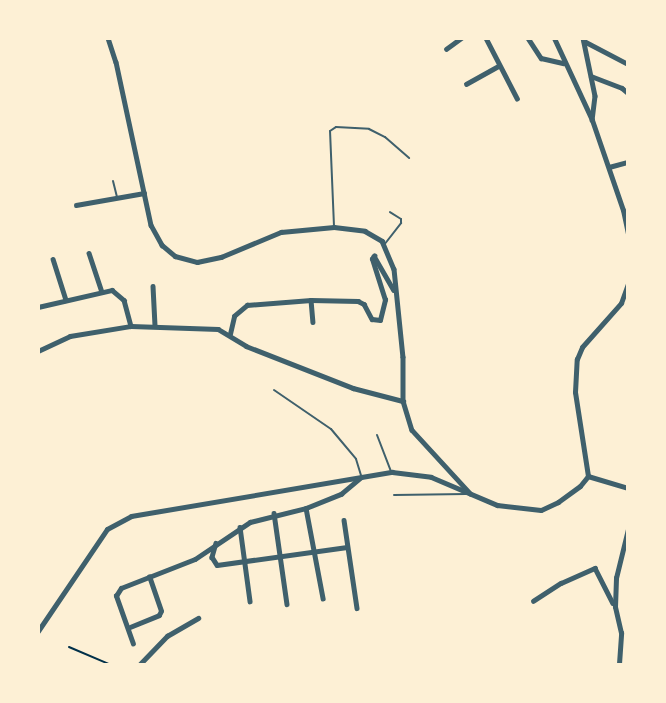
<!DOCTYPE html>
<html>
<head>
<meta charset="utf-8">
<style>
	body { margin:0 }
	#map { position:relative; width:666px; height:703px; overflow:hidden; background:#fdf0d5; font-family:"Noto Sans",sans-serif }
	div>[style] { position:absolute }
	[style*='--x'] { left:calc(var(--x)*1px); top:calc(var(--y)*1px); width:calc(var(--w)*1px); rotate:calc(var(--a)*1deg) }
	.path>* { height:2px; margin:-1px; padding:0 1px; transform-origin:1px; border-radius:1px; background:#003049 }
	.service>* { height:2px; margin:-1px; padding:0 1px; transform-origin:1px; border-radius:1px; background:#3f606c }
	.minor>* { height:4.5px; margin:-2.25px; padding:0 2.25px; transform-origin:2.25px; border-radius:2.25px; background:#3f606c }
	.tertiary>* { height:5px; margin:-2.5px; padding:0 2.5px; transform-origin:2.5px; border-radius:2.5px; background:#3f606c }
	span { translate:-50% -50%; white-space:nowrap; text-align:center; line-height:1.15; -webkit-text-stroke:5px #fdf0d5; paint-order:stroke }
	.frame { position:absolute; inset:0; border:40px solid #fdf0d5; pointer-events:none }
</style>
</head>
<body>
<div id="map">
	<div class="path">
		<i style="--x:69;--y:647;--w:43;--a:23"></i>
	</div>
	<div class="service">
		<i style="--x:113;--y:181;--w:16;--a:76"></i>
		<i style="--x:334;--y:226;--w:95;--a:-92.4"></i>
		<i style="--x:330;--y:131;--w:7;--a:-34"></i>
		<i style="--x:336;--y:127;--w:33;--a:3"></i>
		<i style="--x:369;--y:129;--w:18;--a:27"></i>
		<i style="--x:385;--y:137;--w:32;--a:41"></i>
		<i style="--x:384;--y:245;--w:28;--a:-52"></i>
		<i style="--x:401;--y:223;--w:4;--a:-90"></i>
		<i style="--x:401;--y:219;--w:13;--a:-148"></i>
		<i style="--x:274;--y:390;--w:69;--a:34.4"></i>
		<i style="--x:331;--y:429;--w:39;--a:50"></i>
		<i style="--x:356;--y:459;--w:17;--a:73"></i>
		<i style="--x:377;--y:435;--w:39;--a:69"></i>
		<i style="--x:394;--y:495;--w:72;--a:-0.8"></i>
	</div>
	<div class="minor">
		<i style="--x:108;--y:38;--w:25;--a:72"></i>
		<i style="--x:116;--y:62;--w:167;--a:77.9"></i>
		<i style="--x:151;--y:225;--w:23;--a:61"></i>
		<i style="--x:162;--y:245;--w:17;--a:40"></i>
		<i style="--x:175;--y:256;--w:23;--a:15"></i>
		<i style="--x:197;--y:262;--w:25;--a:-12"></i>
		<i style="--x:221;--y:257;--w:65;--a:-22.6"></i>
		<i style="--x:281;--y:232;--w:53;--a:-5.4"></i>
		<i style="--x:334;--y:227;--w:31;--a:7"></i>
		<i style="--x:365;--y:231;--w:20;--a:30"></i>
		<i style="--x:382;--y:241;--w:30;--a:67"></i>
		<i style="--x:394;--y:269;--w:88;--a:84.2"></i>
		<i style="--x:403;--y:357;--w:44;--a:90"></i>
		<i style="--x:403;--y:401;--w:30;--a:73"></i>
		<i style="--x:412;--y:430;--w:86;--a:47.4"></i>
		<i style="--x:486;--y:38;--w:68;--a:62.7"></i>
		<i style="--x:528;--y:38;--w:24;--a:57"></i>
		<i style="--x:541;--y:58;--w:23;--a:13"></i>
		<i style="--x:583;--y:38;--w:59;--a:78.3"></i>
		<i style="--x:595;--y:96;--w:24;--a:97"></i>
		<i style="--x:584;--y:41;--w:50;--a:27.6"></i>
		<i style="--x:446;--y:49;--w:19;--a:-36"></i>
		<i style="--x:591;--y:76;--w:33;--a:21"></i>
		<i style="--x:622;--y:88;--w:8;--a:40"></i>
		<i style="--x:466;--y:84;--w:37;--a:-29"></i>
		<i style="--x:609;--y:167;--w:20;--a:-15"></i>
		<i style="--x:76;--y:205;--w:69;--a:-10"></i>
		<i style="--x:89;--y:253;--w:41;--a:71.6"></i>
		<i style="--x:53;--y:259;--w:43;--a:72.4"></i>
		<i style="--x:153;--y:286;--w:40;--a:87.1"></i>
		<i style="--x:311;--y:300;--w:22;--a:85"></i>
		<i style="--x:38;--y:307;--w:76;--a:-12.9"></i>
		<i style="--x:112;--y:290;--w:16;--a:40"></i>
		<i style="--x:124;--y:300;--w:27;--a:75"></i>
		<i style="--x:230;--y:334;--w:18;--a:-77"></i>
		<i style="--x:234;--y:316;--w:17;--a:-40"></i>
		<i style="--x:247;--y:305;--w:64;--a:-4.5"></i>
		<i style="--x:311;--y:300;--w:47;--a:1.2"></i>
		<i style="--x:358;--y:301;--w:7;--a:27"></i>
		<i style="--x:364;--y:304;--w:17;--a:62"></i>
		<i style="--x:372;--y:319;--w:8;--a:7"></i>
		<i style="--x:380;--y:320;--w:21;--a:-76"></i>
		<i style="--x:385;--y:300;--w:43;--a:-107.6"></i>
		<i style="--x:372;--y:259;--w:4;--a:-56"></i>
		<i style="--x:374;--y:256;--w:39;--a:60"></i>
		<i style="--x:38;--y:351;--w:35;--a:-25"></i>
		<i style="--x:70;--y:336;--w:62;--a:-9.3"></i>
		<i style="--x:131;--y:326;--w:87;--a:2"></i>
		<i style="--x:218;--y:329;--w:33;--a:31"></i>
		<i style="--x:246;--y:346;--w:115;--a:21.4"></i>
		<i style="--x:353;--y:388;--w:52;--a:14.6"></i>
		<i style="--x:588;--y:476;--w:42;--a:16.7"></i>
		<i style="--x:306;--y:508;--w:92;--a:79.3"></i>
		<i style="--x:274;--y:513;--w:92;--a:81.9"></i>
		<i style="--x:344;--y:520;--w:89;--a:81.6"></i>
		<i style="--x:240;--y:527;--w:75;--a:82.3"></i>
		<i style="--x:216;--y:543;--w:15;--a:106"></i>
		<i style="--x:212;--y:557;--w:9;--a:58"></i>
		<i style="--x:217;--y:565;--w:131;--a:-7.9"></i>
		<i style="--x:533;--y:601;--w:33;--a:-33"></i>
		<i style="--x:561;--y:583;--w:37;--a:-24"></i>
		<i style="--x:595;--y:568;--w:39;--a:63"></i>
		<i style="--x:130;--y:627;--w:31;--a:-22"></i>
		<i style="--x:159;--y:615;--w:4;--a:-63"></i>
		<i style="--x:161;--y:611;--w:36;--a:-109"></i>
		<i style="--x:133;--y:644;--w:51;--a:-109.5"></i>
		<i style="--x:116;--y:596;--w:9;--a:-58"></i>
		<i style="--x:121;--y:588;--w:79;--a:-21.4"></i>
		<i style="--x:195;--y:559;--w:66;--a:-33.9"></i>
		<i style="--x:250;--y:522;--w:58;--a:-14"></i>
		<i style="--x:306;--y:508;--w:38;--a:-22"></i>
		<i style="--x:341;--y:494;--w:26;--a:-40"></i>
		<i style="--x:140;--y:664;--w:39;--a:-46"></i>
		<i style="--x:167;--y:636;--w:36;--a:-30"></i>
		<i style="--x:619;--y:664;--w:31;--a:-86"></i>
		<i style="--x:621;--y:633;--w:27;--a:-103"></i>
		<i style="--x:615;--y:607;--w:29;--a:-88"></i>
		<i style="--x:616;--y:578;--w:50;--a:-76.2"></i>
	</div>
	<div class="tertiary">
		<i style="--x:554;--y:38;--w:90;--a:65.1"></i>
		<i style="--x:592;--y:120;--w:95;--a:71"></i>
		<i style="--x:623;--y:210;--w:25;--a:78"></i>
		<i style="--x:38;--y:631;--w:123;--a:-55.9"></i>
		<i style="--x:107;--y:529;--w:27;--a:-28"></i>
		<i style="--x:131;--y:516;--w:265;--a:-9.6"></i>
		<i style="--x:392;--y:472;--w:39;--a:7"></i>
		<i style="--x:431;--y:477;--w:72;--a:23"></i>
		<i style="--x:497;--y:505;--w:44;--a:6.5"></i>
		<i style="--x:541;--y:510;--w:19;--a:-25"></i>
		<i style="--x:558;--y:502;--w:27;--a:-36"></i>
		<i style="--x:580;--y:486;--w:13;--a:-51"></i>
		<i style="--x:588;--y:476;--w:85;--a:-98.8"></i>
		<i style="--x:575;--y:392;--w:33;--a:-87"></i>
		<i style="--x:577;--y:359;--w:13;--a:-67"></i>
		<i style="--x:582;--y:347;--w:59;--a:-48.4"></i>
		<i style="--x:621;--y:303;--w:20;--a:-70"></i>
	</div>
	<div class="frame"></div>
</div>
</body>
</html>
